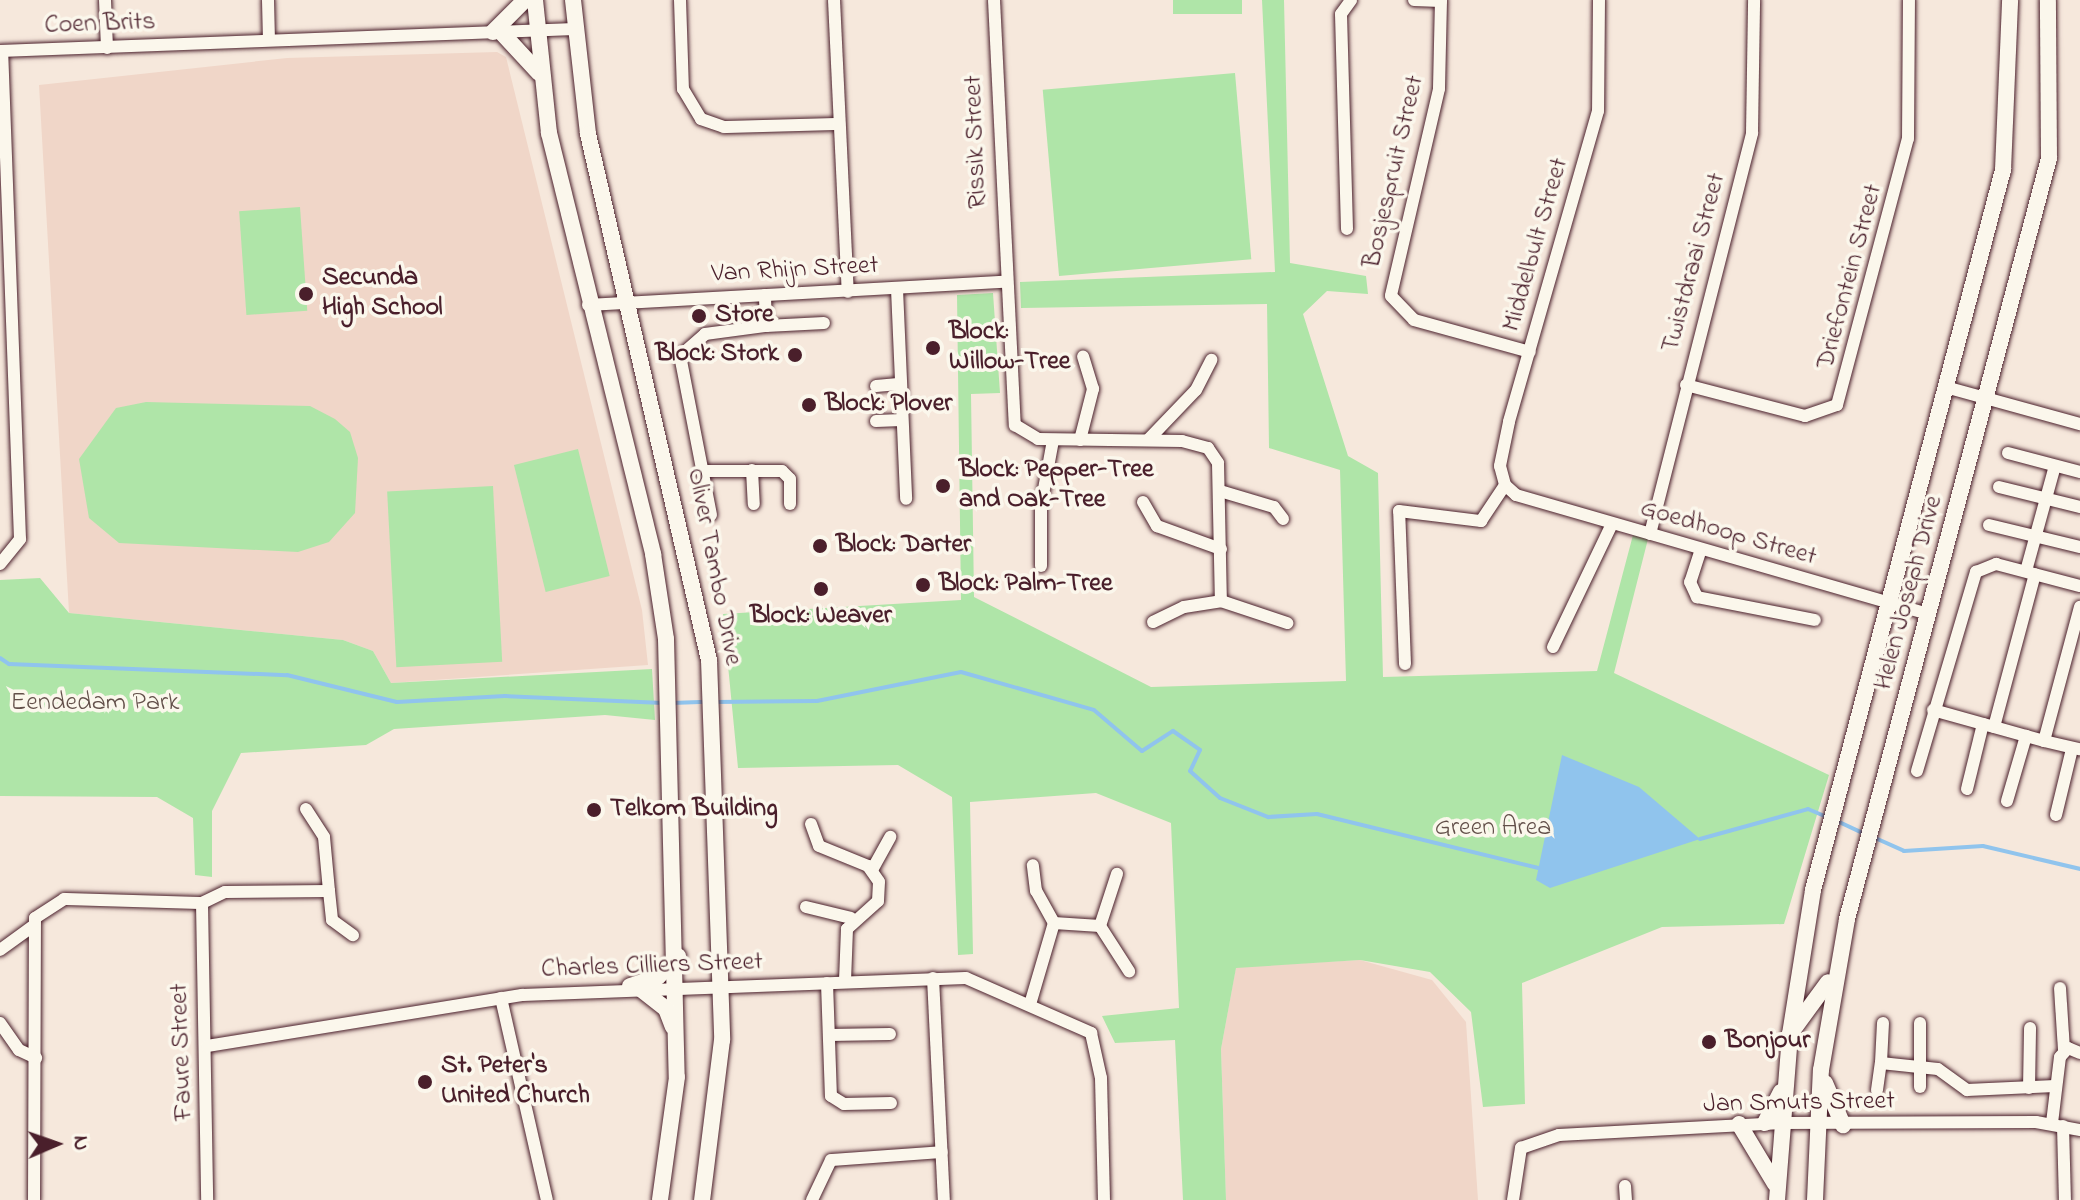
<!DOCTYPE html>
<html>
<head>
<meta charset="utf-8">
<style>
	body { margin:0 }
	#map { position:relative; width:2080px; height:1200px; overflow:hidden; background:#f6e8dc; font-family:"Indie Flower",sans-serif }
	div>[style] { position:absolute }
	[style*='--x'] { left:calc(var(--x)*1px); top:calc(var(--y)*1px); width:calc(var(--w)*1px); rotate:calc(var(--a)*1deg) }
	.built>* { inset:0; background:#f0d6c8 }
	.green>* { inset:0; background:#afe5a8; transform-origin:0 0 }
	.water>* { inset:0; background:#90c4ed }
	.stream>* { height:4px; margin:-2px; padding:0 2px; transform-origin:2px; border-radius:2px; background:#90c4ed }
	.roads { filter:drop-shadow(0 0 2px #4a1f2b) drop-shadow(0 0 2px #4a1f2b) }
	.street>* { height:12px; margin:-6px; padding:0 6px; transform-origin:6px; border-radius:6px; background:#fbf7ec }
	.secondary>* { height:16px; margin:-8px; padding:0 8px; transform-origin:8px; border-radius:8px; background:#fbf7ec }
	.dots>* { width:22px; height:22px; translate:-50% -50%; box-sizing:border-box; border:4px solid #fbf7ec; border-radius:50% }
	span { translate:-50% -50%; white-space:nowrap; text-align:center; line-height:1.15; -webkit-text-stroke:7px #fbf7ec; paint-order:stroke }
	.street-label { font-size:26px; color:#4a1f2b }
	.poi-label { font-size:26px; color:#4a1f2b; font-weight:700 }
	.left { translate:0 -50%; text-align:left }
	.right { translate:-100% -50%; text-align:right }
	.park-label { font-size:26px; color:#63504a }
	.north { position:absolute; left:16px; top:1104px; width:80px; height:80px; -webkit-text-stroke:6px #fbf7ec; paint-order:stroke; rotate:88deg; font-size:22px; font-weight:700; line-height:32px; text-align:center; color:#4a1f2b }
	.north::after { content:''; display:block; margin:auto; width:28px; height:36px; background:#4a1f2b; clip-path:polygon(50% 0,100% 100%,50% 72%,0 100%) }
</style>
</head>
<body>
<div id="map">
	<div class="built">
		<i style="clip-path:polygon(497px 52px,506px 57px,642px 610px,648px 665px,391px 683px,373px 651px,343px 640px,69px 613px,39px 85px,287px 58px)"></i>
		<i style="clip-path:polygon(1360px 960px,1432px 980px,1466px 1022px,1478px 1200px,1226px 1200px,1221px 1049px,1236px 967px)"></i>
	</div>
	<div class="green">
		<i style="left:1173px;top:0;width:69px;height:14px"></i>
		<i style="clip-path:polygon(1262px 0,1284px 0,1290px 263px,1366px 276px,1368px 294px,1327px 291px,1303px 314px,1348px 456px,1378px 473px,1383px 677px,1597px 671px,1633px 535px,1648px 539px,1614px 673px,1829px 775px,1784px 924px,1662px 927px,1522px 983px,1525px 1104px,1483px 1107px,1471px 1012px,1430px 972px,1360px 960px,1236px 968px,1221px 1049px,1226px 1200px,1183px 1200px,1175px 1040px,1115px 1043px,1102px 1016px,1179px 1008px,1171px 823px,1096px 793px,970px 802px,973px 954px,958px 955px,952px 797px,898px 765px,738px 768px,723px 614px,961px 600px,957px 295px,993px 293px,1000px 393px,971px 394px,974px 597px,1151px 687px,1346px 681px,1340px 470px,1269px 448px,1267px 304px,1021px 308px,1020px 282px,1275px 272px)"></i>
		<i style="left:1235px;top:73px;width:187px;height:193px;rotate:85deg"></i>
		<i style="left:300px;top:207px;width:104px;height:61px;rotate:86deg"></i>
		<i style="clip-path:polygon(146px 402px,310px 406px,335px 419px,350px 432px,358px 458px,355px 513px,329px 542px,298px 552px,119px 543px,89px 518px,79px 459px,116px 408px)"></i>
		<i style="left:578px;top:449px;width:131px;height:66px;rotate:76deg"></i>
		<i style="left:493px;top:486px;width:176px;height:106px;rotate:87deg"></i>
		<i style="clip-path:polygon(40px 578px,69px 613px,343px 640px,373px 651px,391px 683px,652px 669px,655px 720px,605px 715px,394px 729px,366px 745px,241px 753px,212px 811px,212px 877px,195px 875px,193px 818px,157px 797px,0 796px,0 580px)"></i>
	</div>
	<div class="water">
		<i style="clip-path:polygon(1562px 755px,1639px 787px,1700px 839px,1550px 888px,1536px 880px)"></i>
	</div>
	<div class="stream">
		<i style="--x:0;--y:658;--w:11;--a:34"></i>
		<i style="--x:9;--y:664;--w:278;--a:2.3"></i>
		<i style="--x:287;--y:675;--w:113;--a:13.8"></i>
		<i style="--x:397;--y:702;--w:108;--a:-3.2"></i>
		<i style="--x:505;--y:696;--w:158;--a:2.5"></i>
		<i style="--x:716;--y:702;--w:101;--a:-0.6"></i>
		<i style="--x:817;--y:701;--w:147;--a:-11.4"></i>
		<i style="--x:961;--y:672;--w:138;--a:15.9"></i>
		<i style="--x:1094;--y:710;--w:63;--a:40.5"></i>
		<i style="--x:1142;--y:751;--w:37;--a:-33"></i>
		<i style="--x:1173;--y:731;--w:33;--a:35"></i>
		<i style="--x:1200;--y:750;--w:23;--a:115"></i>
		<i style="--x:1190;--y:771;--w:40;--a:42"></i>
		<i style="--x:1220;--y:798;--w:52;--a:21.6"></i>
		<i style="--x:1268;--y:817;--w:49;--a:-3.5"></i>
		<i style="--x:1317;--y:814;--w:228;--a:13.7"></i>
		<i style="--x:672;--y:703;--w:35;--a:-2"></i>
		<i style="--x:1837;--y:821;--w:31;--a:25"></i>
		<i style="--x:1873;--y:837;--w:34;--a:24"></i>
		<i style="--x:1904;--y:851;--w:79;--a:-3.6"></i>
		<i style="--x:1983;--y:846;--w:100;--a:13.3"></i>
		<i style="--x:1700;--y:839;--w:112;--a:-15.5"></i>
		<i style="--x:1808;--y:809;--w:23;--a:23"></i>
	</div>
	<div class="roads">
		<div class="street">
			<i style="--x:105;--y:0;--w:48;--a:87.6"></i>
			<i style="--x:268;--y:0;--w:40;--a:88.6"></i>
			<i style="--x:680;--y:0;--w:89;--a:88.1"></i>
			<i style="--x:683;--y:89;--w:35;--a:59"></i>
			<i style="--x:701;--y:119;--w:24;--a:19"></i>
			<i style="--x:724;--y:127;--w:114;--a:-1.5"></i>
			<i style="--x:834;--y:0;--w:292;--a:87.3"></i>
			<i style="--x:994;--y:0;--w:426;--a:87.2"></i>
			<i style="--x:1015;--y:425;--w:27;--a:31"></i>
			<i style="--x:1038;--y:439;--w:144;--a:0.8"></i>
			<i style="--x:1182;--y:441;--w:27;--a:15"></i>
			<i style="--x:1208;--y:448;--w:18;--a:56"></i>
			<i style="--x:1218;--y:463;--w:138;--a:88.8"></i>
			<i style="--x:1414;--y:0;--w:27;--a:2"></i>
			<i style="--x:1441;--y:0;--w:89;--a:91.3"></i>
			<i style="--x:1439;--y:89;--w:212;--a:103.1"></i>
			<i style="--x:1391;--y:296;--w:33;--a:46"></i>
			<i style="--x:1414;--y:320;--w:120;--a:15.4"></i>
			<i style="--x:1599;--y:0;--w:111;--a:90.5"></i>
			<i style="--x:1598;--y:111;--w:323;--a:106"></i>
			<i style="--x:1509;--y:422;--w:45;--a:101.6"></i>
			<i style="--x:1500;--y:466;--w:20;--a:75"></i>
			<i style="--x:1505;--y:485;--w:15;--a:42"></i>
			<i style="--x:1516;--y:495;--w:429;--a:16.1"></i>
			<i style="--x:0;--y:51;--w:575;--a:-2.19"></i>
			<i style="--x:1347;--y:229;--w:215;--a:-91.6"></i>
			<i style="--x:1341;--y:14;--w:17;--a:-54"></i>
			<i style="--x:897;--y:289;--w:210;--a:87.5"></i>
			<i style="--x:588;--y:305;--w:416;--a:-3.2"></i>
			<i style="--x:766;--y:326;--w:58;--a:-3"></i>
			<i style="--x:1686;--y:385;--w:123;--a:14.6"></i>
			<i style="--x:1805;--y:416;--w:34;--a:-19"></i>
			<i style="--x:1837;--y:405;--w:275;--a:-75.1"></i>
			<i style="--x:1908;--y:139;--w:139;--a:-89.6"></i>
			<i style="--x:876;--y:386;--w:25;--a:-5"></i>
			<i style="--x:1949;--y:388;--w:136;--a:15.4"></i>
			<i style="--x:876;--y:421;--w:26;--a:-2"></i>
			<i style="--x:1080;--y:440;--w:53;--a:-75.7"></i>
			<i style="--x:1093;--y:389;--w:34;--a:-107"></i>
			<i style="--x:1148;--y:440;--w:69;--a:-46.2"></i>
			<i style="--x:1196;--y:390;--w:34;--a:-63"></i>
			<i style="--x:2008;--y:453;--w:74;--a:14.8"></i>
			<i style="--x:752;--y:470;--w:34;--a:87"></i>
			<i style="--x:704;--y:471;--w:78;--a:0"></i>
			<i style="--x:782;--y:471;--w:11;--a:45"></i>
			<i style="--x:790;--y:479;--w:25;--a:90"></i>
			<i style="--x:1999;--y:487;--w:83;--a:13.9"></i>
			<i style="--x:1220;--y:491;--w:56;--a:16.5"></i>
			<i style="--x:1274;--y:507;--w:15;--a:53"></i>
			<i style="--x:1143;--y:502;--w:28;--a:60"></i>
			<i style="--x:1157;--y:526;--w:68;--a:19.8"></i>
			<i style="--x:711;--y:515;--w:162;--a:-101"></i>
			<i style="--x:680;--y:356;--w:33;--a:-41"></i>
			<i style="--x:705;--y:334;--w:62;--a:-7.5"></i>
			<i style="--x:766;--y:326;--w:31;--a:-92"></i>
			<i style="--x:1989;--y:525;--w:94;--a:13.6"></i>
			<i style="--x:1650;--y:534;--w:414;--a:-75.7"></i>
			<i style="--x:1752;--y:133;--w:133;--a:-89.1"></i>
			<i style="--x:1701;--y:549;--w:35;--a:108"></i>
			<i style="--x:1690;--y:582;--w:17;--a:65"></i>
			<i style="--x:1697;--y:597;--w:120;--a:11"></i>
			<i style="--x:0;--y:564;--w:32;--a:-51"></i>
			<i style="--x:20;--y:539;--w:488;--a:-92.1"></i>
			<i style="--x:1041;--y:566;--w:61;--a:-90"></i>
			<i style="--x:1041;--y:505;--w:66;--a:-79.5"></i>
			<i style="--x:2026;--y:571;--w:109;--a:-74.6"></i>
			<i style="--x:1153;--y:622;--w:34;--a:-26"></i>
			<i style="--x:1184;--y:607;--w:37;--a:-9"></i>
			<i style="--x:1221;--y:601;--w:70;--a:18.4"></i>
			<i style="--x:1553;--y:647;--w:136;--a:-64.4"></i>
			<i style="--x:1405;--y:664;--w:153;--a:-92.2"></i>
			<i style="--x:1399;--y:511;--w:83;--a:7"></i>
			<i style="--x:1481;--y:521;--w:43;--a:-56.3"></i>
			<i style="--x:1933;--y:710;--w:115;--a:15.6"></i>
			<i style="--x:2044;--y:741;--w:139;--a:-75"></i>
			<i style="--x:1994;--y:727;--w:158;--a:-75"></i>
			<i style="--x:2044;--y:741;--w:37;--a:13"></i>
			<i style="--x:1917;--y:771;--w:208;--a:-73.5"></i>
			<i style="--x:1976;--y:572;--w:22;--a:-22"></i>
			<i style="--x:1996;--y:564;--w:87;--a:14.7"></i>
			<i style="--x:1967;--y:789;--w:67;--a:-76.2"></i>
			<i style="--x:2007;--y:801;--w:68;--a:-73.7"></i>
			<i style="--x:306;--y:809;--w:33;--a:57"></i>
			<i style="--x:324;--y:837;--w:54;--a:84.7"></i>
			<i style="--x:2056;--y:815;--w:68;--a:-76.4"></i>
			<i style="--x:811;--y:824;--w:23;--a:70"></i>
			<i style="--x:819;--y:846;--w:53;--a:22.2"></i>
			<i style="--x:868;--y:866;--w:19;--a:55"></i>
			<i style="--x:879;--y:882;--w:19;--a:93"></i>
			<i style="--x:878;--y:901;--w:42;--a:137.9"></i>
			<i style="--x:847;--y:929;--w:53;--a:92.2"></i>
			<i style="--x:872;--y:870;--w:38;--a:-61"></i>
			<i style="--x:202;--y:903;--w:297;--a:89"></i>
			<i style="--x:202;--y:903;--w:25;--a:-26"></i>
			<i style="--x:225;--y:892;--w:104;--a:-0.6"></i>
			<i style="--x:329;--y:891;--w:29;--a:84"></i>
			<i style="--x:332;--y:920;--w:26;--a:36"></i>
			<i style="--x:806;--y:907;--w:46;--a:13.7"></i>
			<i style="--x:1054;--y:923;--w:46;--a:3.7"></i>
			<i style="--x:1100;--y:926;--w:55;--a:-71.9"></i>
			<i style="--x:1100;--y:926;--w:54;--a:57.2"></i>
			<i style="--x:0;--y:950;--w:39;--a:-36"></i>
			<i style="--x:933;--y:978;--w:222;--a:87.2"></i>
			<i style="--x:827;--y:983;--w:113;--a:88"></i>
			<i style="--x:831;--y:1096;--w:15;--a:32"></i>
			<i style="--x:844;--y:1104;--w:47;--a:-1.2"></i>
			<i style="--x:2060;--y:988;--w:62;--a:86.3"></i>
			<i style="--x:501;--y:998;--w:207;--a:77.2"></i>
			<i style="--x:1031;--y:1001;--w:81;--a:-73.6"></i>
			<i style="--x:1054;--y:923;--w:37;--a:-119"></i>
			<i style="--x:1036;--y:891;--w:26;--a:-97"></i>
			<i style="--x:0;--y:1023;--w:33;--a:55"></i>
			<i style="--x:19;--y:1050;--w:19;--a:25"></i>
			<i style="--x:1883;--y:1023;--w:40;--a:92.9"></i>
			<i style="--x:1881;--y:1063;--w:57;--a:6"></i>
			<i style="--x:1938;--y:1069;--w:36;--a:36"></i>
			<i style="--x:1967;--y:1090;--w:88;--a:-2.6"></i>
			<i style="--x:829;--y:1035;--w:61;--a:-0.9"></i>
			<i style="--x:207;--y:1046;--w:319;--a:-9.2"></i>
			<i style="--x:522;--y:995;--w:444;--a:-2.2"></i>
			<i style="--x:966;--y:978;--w:137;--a:23.7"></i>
			<i style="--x:1091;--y:1033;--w:46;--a:77.5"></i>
			<i style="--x:1101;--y:1078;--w:122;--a:88.6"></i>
			<i style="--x:1920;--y:1087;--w:64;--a:-90"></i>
			<i style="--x:2029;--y:1088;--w:60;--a:-89"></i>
			<i style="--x:1877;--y:1090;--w:27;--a:-82"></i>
			<i style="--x:2052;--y:1123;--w:66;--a:-83.1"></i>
			<i style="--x:2060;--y:1057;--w:12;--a:-48"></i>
			<i style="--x:2068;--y:1048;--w:13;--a:23"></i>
			<i style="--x:2063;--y:1126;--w:74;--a:88.5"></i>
			<i style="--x:1625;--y:1186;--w:14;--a:86"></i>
			<i style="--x:34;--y:1200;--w:282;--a:-89.8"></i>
			<i style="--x:35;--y:918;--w:35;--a:-33"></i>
			<i style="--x:64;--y:899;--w:138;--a:1.7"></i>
			<i style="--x:812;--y:1200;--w:44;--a:-64.6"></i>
			<i style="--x:831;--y:1160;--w:111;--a:-4.1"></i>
			<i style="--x:1513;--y:1200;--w:53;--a:-81.3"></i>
			<i style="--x:1521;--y:1148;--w:40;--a:-18.9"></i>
			<i style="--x:1559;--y:1135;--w:223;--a:-3.1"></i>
			<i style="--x:1782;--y:1123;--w:254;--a:-0.2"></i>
			<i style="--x:2036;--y:1122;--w:45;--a:10.3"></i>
		</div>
		<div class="secondary">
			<i style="--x:535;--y:0;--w:134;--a:84"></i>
			<i style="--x:549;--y:133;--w:434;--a:76.1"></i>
			<i style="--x:653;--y:554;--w:86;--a:81.3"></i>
			<i style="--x:666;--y:639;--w:438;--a:88.6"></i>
			<i style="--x:677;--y:1077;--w:124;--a:97.9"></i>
			<i style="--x:573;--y:0;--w:135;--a:83.6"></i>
			<i style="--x:588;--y:134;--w:540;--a:77.05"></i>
			<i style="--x:709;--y:660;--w:380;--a:88"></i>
			<i style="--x:722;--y:1040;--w:161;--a:97.1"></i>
			<i style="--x:493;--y:32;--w:45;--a:-45"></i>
			<i style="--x:501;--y:32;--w:56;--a:47.2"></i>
			<i style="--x:630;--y:986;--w:29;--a:-18"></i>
			<i style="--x:658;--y:977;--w:29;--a:-46"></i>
			<i style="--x:638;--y:987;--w:36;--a:38"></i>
			<i style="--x:666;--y:1009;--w:19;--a:69"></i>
			<i style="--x:1790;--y:1034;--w:64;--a:-53.8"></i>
			<i style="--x:1825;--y:1083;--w:46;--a:66.8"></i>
			<i style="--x:1765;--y:1123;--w:35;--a:-63"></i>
			<i style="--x:1739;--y:1124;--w:70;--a:59"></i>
			<i style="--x:1777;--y:1200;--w:167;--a:-85.5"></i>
			<i style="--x:1790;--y:1034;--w:146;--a:-80.9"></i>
			<i style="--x:1813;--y:890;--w:745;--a:-75.22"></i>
			<i style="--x:2003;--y:170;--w:170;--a:-87.6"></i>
			<i style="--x:1815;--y:1200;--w:130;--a:-87.4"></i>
			<i style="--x:1821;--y:1070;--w:153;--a:-80.2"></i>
			<i style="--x:1847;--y:919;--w:787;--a:-75.13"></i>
			<i style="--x:2049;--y:158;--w:158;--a:-90.4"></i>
		</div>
	</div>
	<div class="dots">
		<i style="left:306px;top:294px;background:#4a1f2b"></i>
		<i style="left:699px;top:316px;background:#4a1f2b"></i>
		<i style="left:933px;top:348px;background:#4a1f2b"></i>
		<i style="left:795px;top:355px;background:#4a1f2b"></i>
		<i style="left:809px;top:405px;background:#4a1f2b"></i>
		<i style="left:943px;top:486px;background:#4a1f2b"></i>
		<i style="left:820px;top:546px;background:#4a1f2b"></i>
		<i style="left:923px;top:585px;background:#4a1f2b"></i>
		<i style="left:821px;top:589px;background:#4a1f2b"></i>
		<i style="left:594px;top:810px;background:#4a1f2b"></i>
		<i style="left:1709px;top:1042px;background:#4a1f2b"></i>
		<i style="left:425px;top:1082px;background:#4a1f2b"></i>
	</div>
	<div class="street-label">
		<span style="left:100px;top:25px;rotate:-2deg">Coen Brits</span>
		<span style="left:977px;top:142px;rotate:-92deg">Rissik Street</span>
		<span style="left:1395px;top:172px;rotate:-77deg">Bosjespruit Street</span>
		<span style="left:1537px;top:245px;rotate:-74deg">Middelbult Street</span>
		<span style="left:1695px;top:263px;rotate:-75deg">Twistdraai Street</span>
		<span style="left:795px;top:271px;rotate:-3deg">Van Rhijn Street</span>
		<span style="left:1851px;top:277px;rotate:-75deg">Driefontein Street</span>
		<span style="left:1728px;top:534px;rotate:16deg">Goedhoop Street</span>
		<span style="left:713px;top:567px;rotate:79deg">Oliver Tambo Drive</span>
		<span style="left:1910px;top:593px;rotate:-75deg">Helen Joseph Drive</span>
		<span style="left:652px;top:967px;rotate:-2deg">Charles Cilliers Street</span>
		<span style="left:183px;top:1052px;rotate:-92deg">Faure Street</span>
		<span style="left:1799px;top:1104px;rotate:-1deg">Jan Smuts Street</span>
	</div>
	<div class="poi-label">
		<span class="left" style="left:322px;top:294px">Secunda<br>High School</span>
		<span class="left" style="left:715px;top:316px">Store</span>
		<span class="left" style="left:949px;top:348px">Block:<br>Willow-Tree</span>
		<span class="right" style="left:779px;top:355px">Block: Stork</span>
		<span class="left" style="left:825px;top:405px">Block: Plover</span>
		<span class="left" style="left:959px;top:486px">Block: Pepper-Tree<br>and Oak-Tree</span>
		<span class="left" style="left:836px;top:546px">Block: Darter</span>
		<span class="left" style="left:939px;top:585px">Block: Palm-Tree</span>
		<span style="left:821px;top:617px">Block: Weaver</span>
		<span class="left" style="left:610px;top:810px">Telkom Building</span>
		<span class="left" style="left:1725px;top:1042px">Bonjour</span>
		<span class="left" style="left:441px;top:1082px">St. Peter's<br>United Church</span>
	</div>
	<div class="park-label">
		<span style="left:95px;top:704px">Eendedam Park</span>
		<span style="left:1493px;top:829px">Green Area</span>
	</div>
	<div class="north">N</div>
</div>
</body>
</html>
